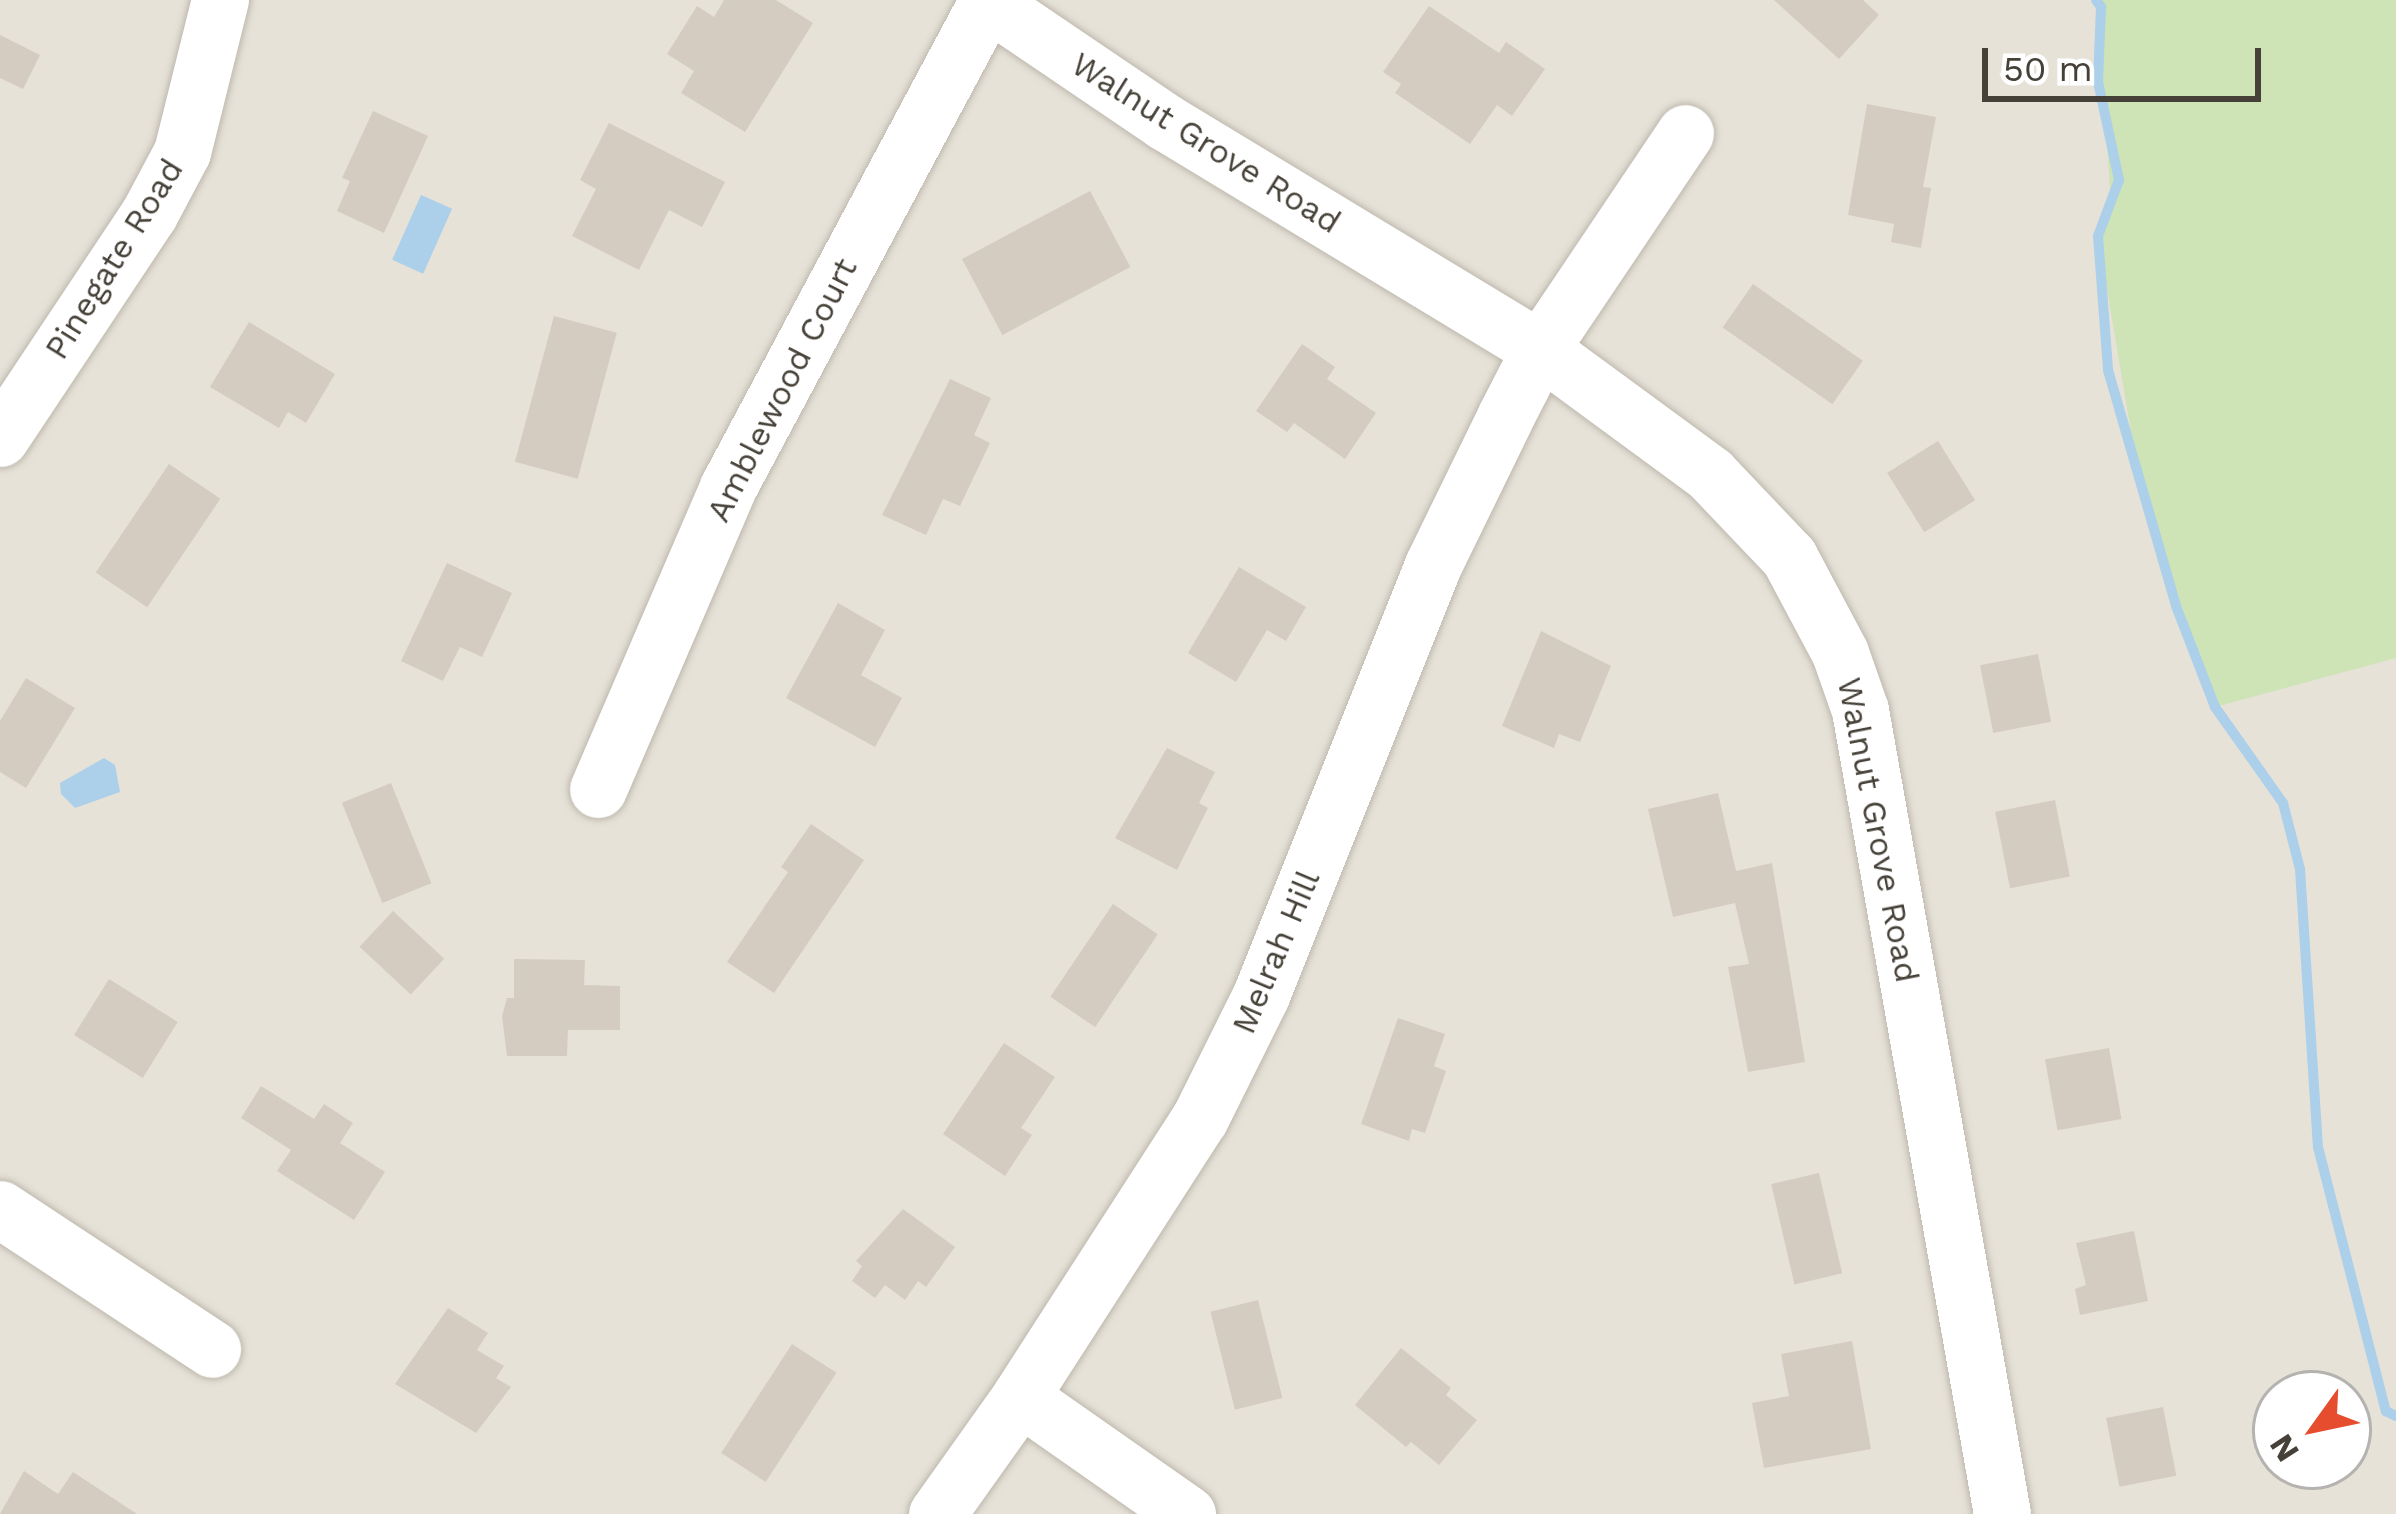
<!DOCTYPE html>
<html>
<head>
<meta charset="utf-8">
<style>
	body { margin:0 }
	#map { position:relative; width:2396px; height:1514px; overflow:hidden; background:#f3f0e9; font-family:"Work Sans",sans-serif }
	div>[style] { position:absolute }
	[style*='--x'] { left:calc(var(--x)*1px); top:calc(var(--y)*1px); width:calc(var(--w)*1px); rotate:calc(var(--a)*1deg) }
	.residential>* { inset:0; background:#e6e2d8 }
	.green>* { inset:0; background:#cee3b6 }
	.water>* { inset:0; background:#accfea; transform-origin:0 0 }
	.stream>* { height:10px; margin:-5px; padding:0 5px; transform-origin:5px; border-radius:5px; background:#accfea }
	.building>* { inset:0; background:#d4ccc0; transform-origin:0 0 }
	.roads { filter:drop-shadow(0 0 3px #beb8ad) drop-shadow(0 0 3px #beb8ad) }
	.minor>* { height:57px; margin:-28.5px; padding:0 28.5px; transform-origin:28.5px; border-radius:28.5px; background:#fff }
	span { translate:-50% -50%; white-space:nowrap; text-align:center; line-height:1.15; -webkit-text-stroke:9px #fff; paint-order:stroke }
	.street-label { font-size:33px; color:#464138 }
	.north { position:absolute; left:2252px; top:1370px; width:120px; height:120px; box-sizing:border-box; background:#fff; border:3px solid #b5b3af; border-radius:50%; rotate:237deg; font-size:33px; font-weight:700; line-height:48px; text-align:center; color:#464138 }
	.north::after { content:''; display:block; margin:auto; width:42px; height:54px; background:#e54d2e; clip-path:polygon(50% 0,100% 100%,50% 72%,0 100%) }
	.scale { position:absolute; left:1982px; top:48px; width:279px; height:54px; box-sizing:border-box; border:6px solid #464138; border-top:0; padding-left:15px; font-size:36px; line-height:42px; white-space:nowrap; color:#464138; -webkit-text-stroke:9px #fff; paint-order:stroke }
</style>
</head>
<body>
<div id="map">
	<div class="residential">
		<i style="clip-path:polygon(evenodd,0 0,2396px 0,2396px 1514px,0 1514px,0 0,2276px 1394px,2348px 1394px,2348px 1466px,2276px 1466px,2276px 1394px)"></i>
	</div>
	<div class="green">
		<i style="clip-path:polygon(2097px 0,2396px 0,2396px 658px,2215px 707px,2139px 479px,2098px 236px,2111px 202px)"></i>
	</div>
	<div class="water">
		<i style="left:421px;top:195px;width:34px;height:71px;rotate:24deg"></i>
		<i style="clip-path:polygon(104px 758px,115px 765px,120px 792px,75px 808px,61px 794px,60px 783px)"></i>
	</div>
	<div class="stream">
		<i style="--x:2096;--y:0;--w:9;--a:54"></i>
		<i style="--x:2101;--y:7;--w:75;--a:92.3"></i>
		<i style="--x:2098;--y:82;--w:100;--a:77.9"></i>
		<i style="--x:2119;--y:180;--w:60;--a:110.6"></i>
		<i style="--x:2098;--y:236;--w:134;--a:85.7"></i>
		<i style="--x:2108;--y:370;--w:246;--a:73.9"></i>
		<i style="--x:2176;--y:606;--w:108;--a:68.9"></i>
		<i style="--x:2215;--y:707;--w:118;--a:54.7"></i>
		<i style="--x:2283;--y:803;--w:68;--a:75.6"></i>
		<i style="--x:2300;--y:869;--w:279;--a:86.3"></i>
		<i style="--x:2318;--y:1147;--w:273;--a:75.6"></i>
		<i style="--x:2386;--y:1411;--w:11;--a:27"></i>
	</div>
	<div class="building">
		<i style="clip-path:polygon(724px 0,776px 0,813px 23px,745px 132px,681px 93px,694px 71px,667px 54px,697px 6px,714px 17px)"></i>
		<i style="clip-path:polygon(1774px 0,1863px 0,1879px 15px,1839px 59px)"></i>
		<i style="clip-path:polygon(1429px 6px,1499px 53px,1506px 42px,1545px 69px,1512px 116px,1497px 105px,1470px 144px,1395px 93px,1401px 84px,1383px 72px)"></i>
		<i style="clip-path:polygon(0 35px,40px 55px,23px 89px,0 78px)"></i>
		<i style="clip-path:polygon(1867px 104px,1936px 117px,1923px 187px,1931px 188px,1921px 248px,1891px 242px,1894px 224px,1848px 215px)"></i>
		<i style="clip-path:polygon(373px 111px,428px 136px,384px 233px,337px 211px,350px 181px,342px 178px)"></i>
		<i style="clip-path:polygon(609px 123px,725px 182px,702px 227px,669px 210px,639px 270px,572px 236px,596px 189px,580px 180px)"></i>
		<i style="left:1090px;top:191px;width:86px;height:145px;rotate:62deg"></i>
		<i style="left:1753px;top:284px;width:134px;height:53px;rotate:35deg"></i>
		<i style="left:554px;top:316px;width:65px;height:151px;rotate:15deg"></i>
		<i style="clip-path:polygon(249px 322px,335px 374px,306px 423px,288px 412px,279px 428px,210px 387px)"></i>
		<i style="clip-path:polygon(1302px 344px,1335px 367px,1327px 379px,1376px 413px,1345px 459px,1294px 423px,1287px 432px,1256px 411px)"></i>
		<i style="clip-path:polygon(950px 379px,991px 398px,974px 435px,990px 443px,960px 506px,943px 499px,926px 535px,882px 515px)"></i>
		<i style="left:1938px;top:441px;width:70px;height:60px;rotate:58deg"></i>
		<i style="left:169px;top:464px;width:62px;height:131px;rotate:34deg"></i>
		<i style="clip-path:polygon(447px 563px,512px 593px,482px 657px,460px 647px,443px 681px,401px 661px)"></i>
		<i style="clip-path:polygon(1239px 567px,1306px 607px,1286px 641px,1267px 630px,1236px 682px,1188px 653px)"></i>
		<i style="clip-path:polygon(838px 603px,885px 630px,861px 675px,902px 698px,875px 747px,786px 698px)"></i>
		<i style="clip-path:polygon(1541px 631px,1611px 666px,1580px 742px,1559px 734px,1554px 748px,1502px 726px)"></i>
		<i style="left:2038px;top:654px;width:69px;height:59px;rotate:79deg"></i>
		<i style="clip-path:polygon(26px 678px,75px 708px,26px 788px,0 772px,0 721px)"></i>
		<i style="clip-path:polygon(1167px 748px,1215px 772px,1199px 803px,1208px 808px,1177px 870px,1115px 838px)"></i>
		<i style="left:391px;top:783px;width:108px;height:53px;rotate:68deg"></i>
		<i style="clip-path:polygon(1718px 793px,1736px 871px,1772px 863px,1805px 1062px,1748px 1072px,1728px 967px,1749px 964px,1735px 903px,1673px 917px,1648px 809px)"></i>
		<i style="left:2055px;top:800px;width:78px;height:61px;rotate:79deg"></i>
		<i style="clip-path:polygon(811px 824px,864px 860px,774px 993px,727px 962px,788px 872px,781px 867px)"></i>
		<i style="left:1113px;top:904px;width:54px;height:112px;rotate:34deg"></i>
		<i style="left:393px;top:911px;width:70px;height:49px;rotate:43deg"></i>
		<i style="clip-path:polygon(514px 959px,585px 960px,584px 985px,620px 986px,620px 1030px,568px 1030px,567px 1056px,507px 1056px,502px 1016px,507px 998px,514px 998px)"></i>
		<i style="left:109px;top:979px;width:81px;height:66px;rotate:32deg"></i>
		<i style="clip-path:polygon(1398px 1018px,1445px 1034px,1434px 1066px,1446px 1071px,1425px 1133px,1412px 1129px,1409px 1141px,1361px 1124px)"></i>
		<i style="clip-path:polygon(1004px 1043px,1055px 1077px,1021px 1128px,1032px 1135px,1005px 1176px,943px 1134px)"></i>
		<i style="left:2109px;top:1048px;width:72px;height:65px;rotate:80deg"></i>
		<i style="clip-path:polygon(261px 1086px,314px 1119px,324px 1104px,353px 1123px,340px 1143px,385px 1172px,354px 1220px,277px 1171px,291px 1150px,241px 1118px)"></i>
		<i style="left:1819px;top:1173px;width:103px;height:49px;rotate:77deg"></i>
		<i style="clip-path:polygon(903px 1209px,955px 1247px,926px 1287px,918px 1281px,905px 1300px,885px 1285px,875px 1298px,852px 1281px,862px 1266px,856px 1261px)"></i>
		<i style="clip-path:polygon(2134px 1231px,2148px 1301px,2080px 1315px,2075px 1289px,2086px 1285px,2076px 1243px)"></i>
		<i style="left:1258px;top:1300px;width:101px;height:49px;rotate:76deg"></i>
		<i style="clip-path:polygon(448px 1308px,488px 1333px,477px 1350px,504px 1366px,496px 1378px,511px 1387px,476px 1433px,395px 1384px)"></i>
		<i style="clip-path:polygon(1852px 1341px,1871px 1449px,1764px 1468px,1752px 1403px,1789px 1396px,1781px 1354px)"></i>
		<i style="left:792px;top:1344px;width:53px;height:130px;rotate:33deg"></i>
		<i style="clip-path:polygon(1401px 1348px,1451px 1388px,1446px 1395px,1477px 1420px,1439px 1465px,1411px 1442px,1406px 1447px,1355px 1405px)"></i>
		<i style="left:2163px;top:1407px;width:70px;height:58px;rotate:79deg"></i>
		<i style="clip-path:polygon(24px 1471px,58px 1494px,73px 1472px,137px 1514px,0 1514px)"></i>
	</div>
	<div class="roads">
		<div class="minor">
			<i style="--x:985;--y:0;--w:217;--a:34.1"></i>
			<i style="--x:1165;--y:122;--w:438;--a:31.2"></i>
			<i style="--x:1540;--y:349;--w:211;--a:36.3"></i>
			<i style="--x:1710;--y:474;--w:115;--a:46.4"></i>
			<i style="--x:1789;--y:557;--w:109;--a:62"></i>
			<i style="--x:1840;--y:653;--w:60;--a:70.7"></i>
			<i style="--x:1860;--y:710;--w:816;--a:79.98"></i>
			<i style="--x:0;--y:438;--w:269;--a:-56.4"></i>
			<i style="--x:149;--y:214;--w:70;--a:-62"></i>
			<i style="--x:182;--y:152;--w:157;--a:-76"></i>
			<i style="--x:598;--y:789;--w:329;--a:-66.7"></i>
			<i style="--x:728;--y:487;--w:550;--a:-61.9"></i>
			<i style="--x:0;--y:1209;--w:254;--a:33.4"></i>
			<i style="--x:1020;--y:1397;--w:204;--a:35"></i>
			<i style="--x:937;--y:1514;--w:143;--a:-54.6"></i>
			<i style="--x:1020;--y:1397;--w:332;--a:-57.2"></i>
			<i style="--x:1200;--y:1118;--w:137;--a:-63.6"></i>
			<i style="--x:1261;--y:995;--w:461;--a:-68.2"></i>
			<i style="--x:1432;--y:567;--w:167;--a:-64"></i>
			<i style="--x:1505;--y:417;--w:76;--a:-62.8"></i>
			<i style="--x:1540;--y:349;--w:260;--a:-56.1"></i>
		</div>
	</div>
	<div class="street-label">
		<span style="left:1206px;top:143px;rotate:32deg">Walnut Grove Road</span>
		<span style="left:114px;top:259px;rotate:-58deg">Pinegate Road</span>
		<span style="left:782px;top:390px;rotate:-63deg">Amblewood Court</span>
		<span style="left:1878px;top:830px;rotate:79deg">Walnut Grove Road</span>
		<span style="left:1276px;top:952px;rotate:-67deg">Melrah Hill</span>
	</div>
	<div class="north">N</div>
	<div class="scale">50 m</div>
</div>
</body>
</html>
